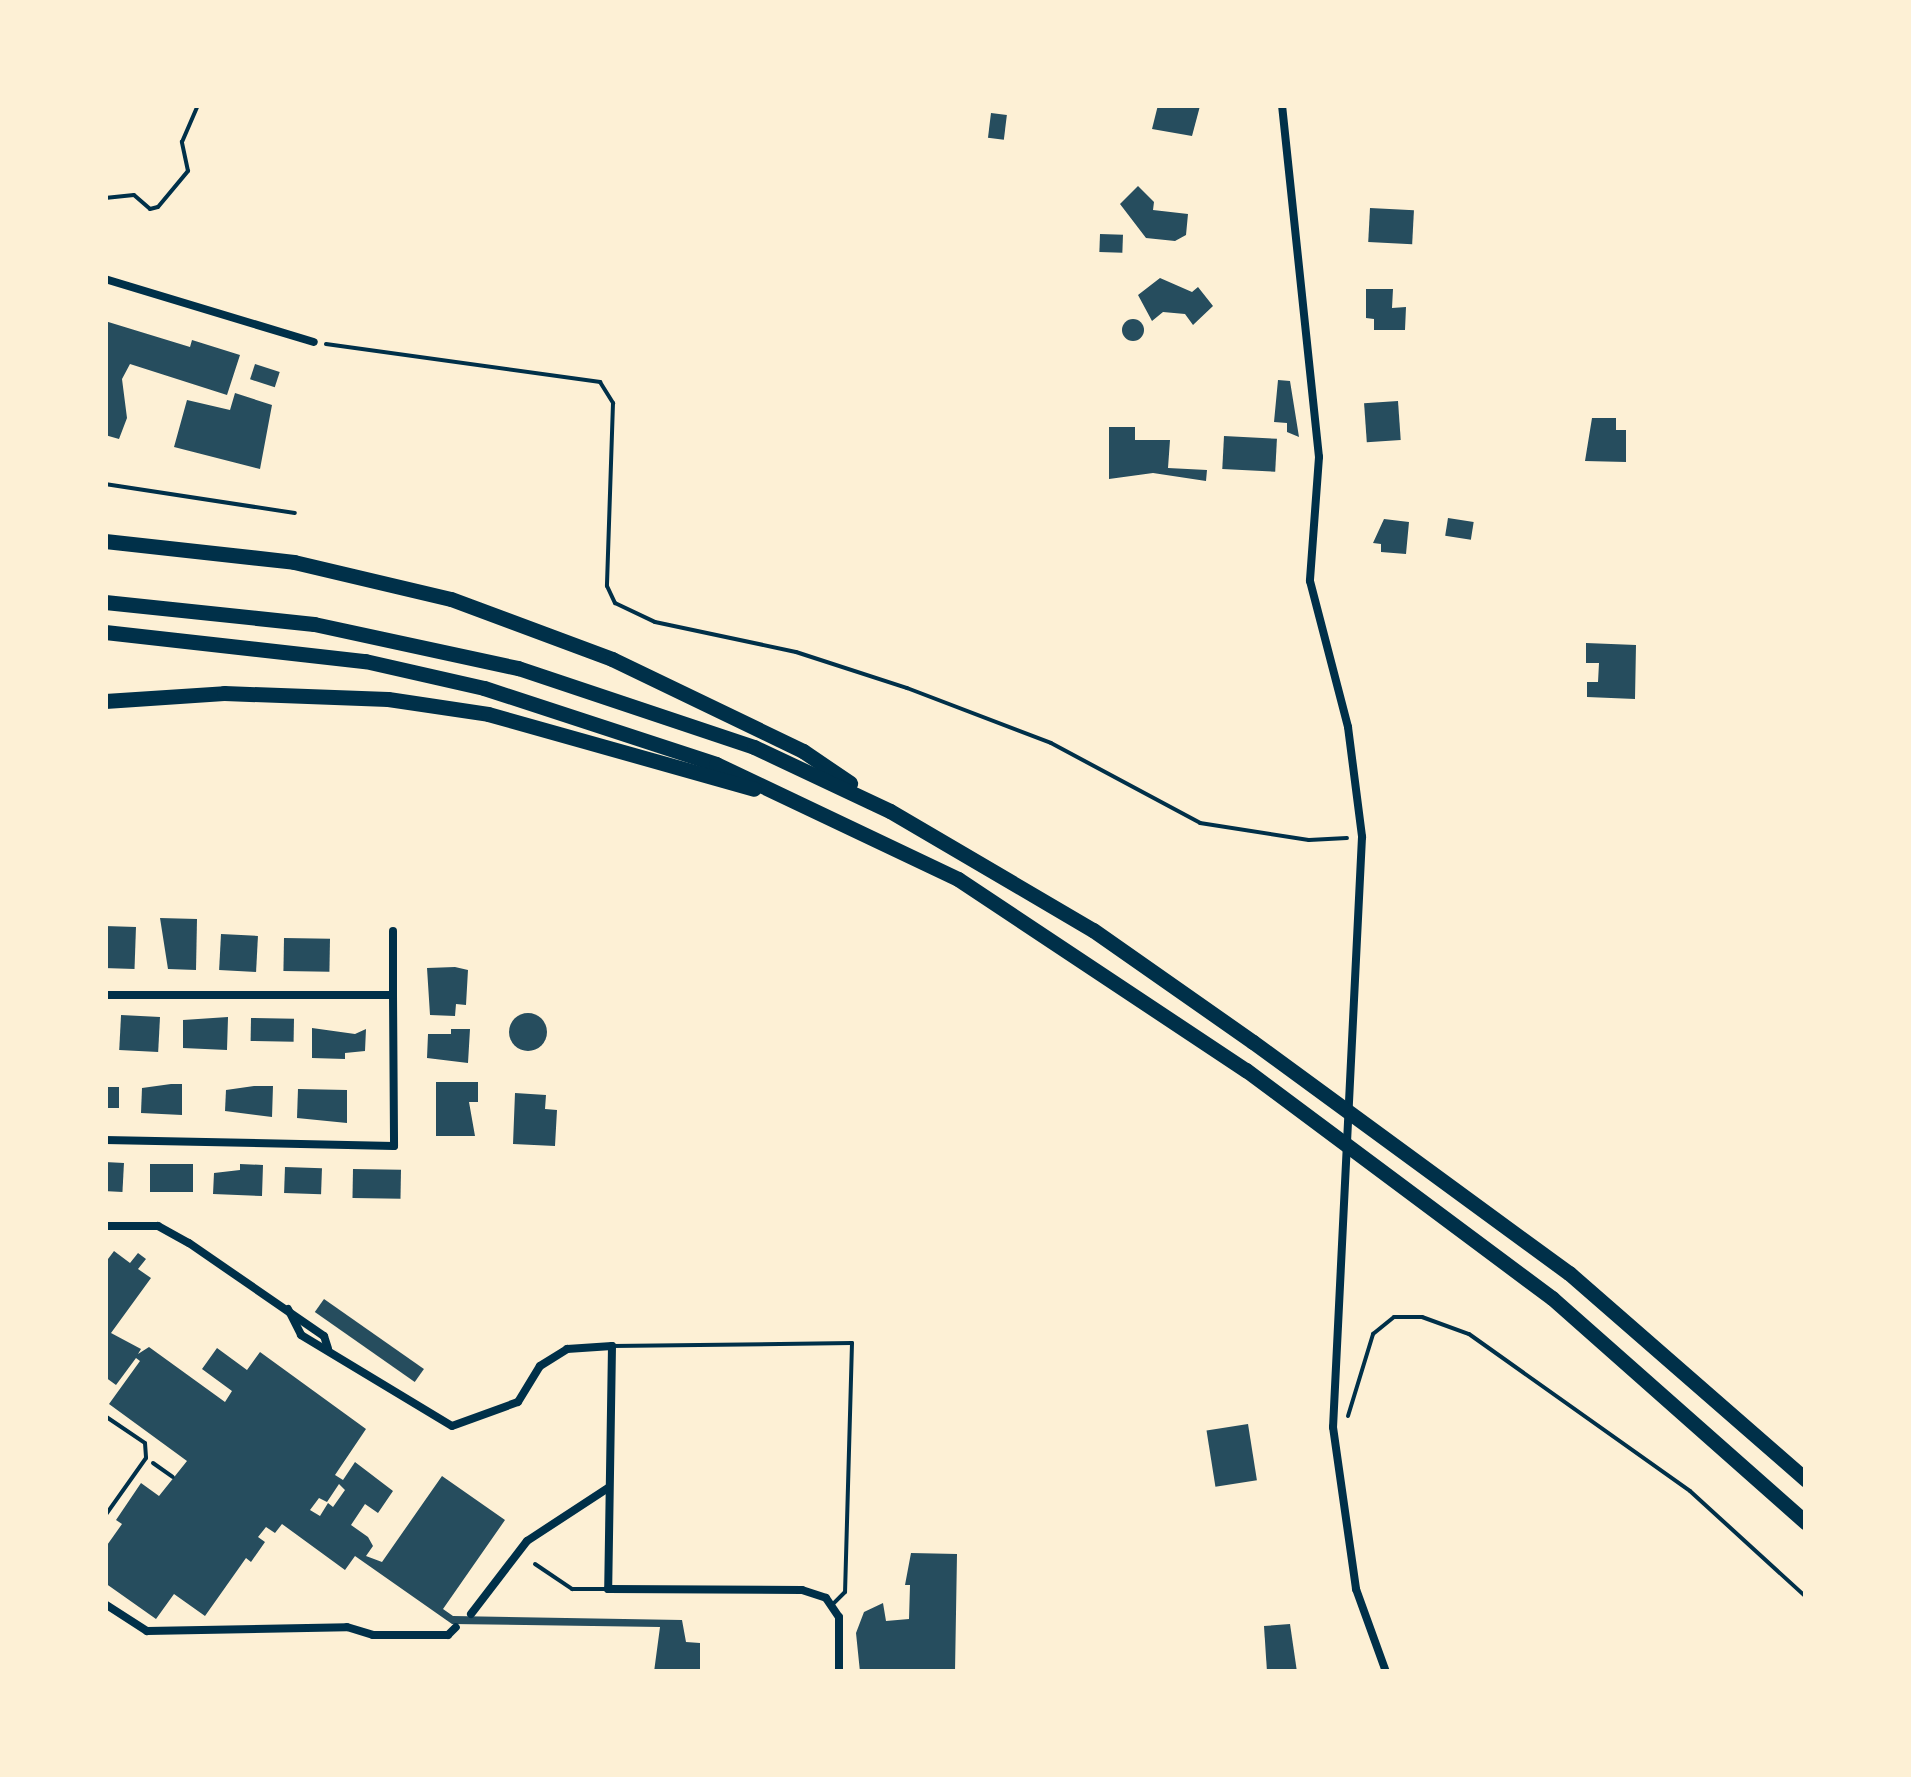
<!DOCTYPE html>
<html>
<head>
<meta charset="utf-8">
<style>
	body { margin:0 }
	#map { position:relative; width:1911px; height:1777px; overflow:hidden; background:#fdf0d5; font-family:"Noto Sans",sans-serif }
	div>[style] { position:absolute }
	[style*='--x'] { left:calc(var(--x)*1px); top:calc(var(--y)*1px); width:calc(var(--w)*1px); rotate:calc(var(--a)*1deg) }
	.building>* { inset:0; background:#264d5e; transform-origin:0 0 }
	.round { border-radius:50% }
	.path>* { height:4px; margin:-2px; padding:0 2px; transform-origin:2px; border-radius:2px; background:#003049 }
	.service>* { height:4px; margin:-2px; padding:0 2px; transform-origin:2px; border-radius:2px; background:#003049 }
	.minor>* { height:8px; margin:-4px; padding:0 4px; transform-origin:4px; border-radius:4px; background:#003049 }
	.motorway>* { height:15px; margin:-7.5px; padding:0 7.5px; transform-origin:7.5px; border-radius:7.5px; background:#003049 }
	span { translate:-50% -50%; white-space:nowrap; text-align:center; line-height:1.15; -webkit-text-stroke:9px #fdf0d5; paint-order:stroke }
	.frame { position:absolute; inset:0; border:108px solid #fdf0d5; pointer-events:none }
</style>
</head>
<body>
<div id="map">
	<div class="building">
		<i style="clip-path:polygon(1158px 105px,1200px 106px,1192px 136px,1152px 129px)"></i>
		<i style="left:991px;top:113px;width:16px;height:25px;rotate:7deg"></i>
		<i style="clip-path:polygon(1138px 186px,1154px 202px,1153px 210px,1188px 214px,1186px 235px,1175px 241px,1146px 238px,1120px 204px)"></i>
		<i style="left:1370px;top:208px;width:44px;height:34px;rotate:3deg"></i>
		<i style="left:1100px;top:234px;width:23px;height:18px;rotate:2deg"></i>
		<i style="clip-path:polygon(1160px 278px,1192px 292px,1198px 287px,1213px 306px,1193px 325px,1185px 314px,1163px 312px,1152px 321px,1138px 295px)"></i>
		<i style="clip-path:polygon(1366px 289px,1393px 289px,1392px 308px,1406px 307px,1405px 330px,1374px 330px,1374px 319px,1366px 318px)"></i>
		<i class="round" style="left:1122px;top:319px;width:22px;height:22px"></i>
		<i style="clip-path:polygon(105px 321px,190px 347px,192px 340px,240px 355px,227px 395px,130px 364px,122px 379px,127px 418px,119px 439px,105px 435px)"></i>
		<i style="left:255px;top:364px;width:26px;height:16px;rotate:18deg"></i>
		<i style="clip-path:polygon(1278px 380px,1290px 381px,1299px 437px,1287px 432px,1287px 423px,1274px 422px)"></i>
		<i style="clip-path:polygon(235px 393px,272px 405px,260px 469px,174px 447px,187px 400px,230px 410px)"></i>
		<i style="left:1398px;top:401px;width:39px;height:34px;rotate:86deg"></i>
		<i style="clip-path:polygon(1592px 418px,1616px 418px,1616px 430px,1626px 430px,1626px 462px,1585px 461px)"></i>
		<i style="clip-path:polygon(1109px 427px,1135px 427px,1135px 440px,1170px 440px,1168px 468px,1207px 470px,1206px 481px,1153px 473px,1109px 479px)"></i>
		<i style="left:1224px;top:436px;width:53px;height:33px;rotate:3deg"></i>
		<i style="left:1448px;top:518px;width:26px;height:18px;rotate:9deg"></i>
		<i style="clip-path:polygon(1384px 519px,1409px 522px,1406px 554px,1381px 552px,1381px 544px,1373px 543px)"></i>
		<i style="clip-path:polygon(1586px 643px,1636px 645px,1635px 699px,1587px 697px,1587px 682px,1598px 682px,1599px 663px,1586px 663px)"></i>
		<i style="clip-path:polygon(160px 918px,197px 919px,196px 970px,168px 969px)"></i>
		<i style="left:105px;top:926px;width:31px;height:42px;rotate:2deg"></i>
		<i style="left:221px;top:934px;width:37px;height:36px;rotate:3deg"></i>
		<i style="left:284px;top:938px;width:46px;height:33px;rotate:1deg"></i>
		<i style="clip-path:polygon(455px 967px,468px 970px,466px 1005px,456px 1004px,455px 1016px,430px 1015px,427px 968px)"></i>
		<i class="round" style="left:509px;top:1013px;width:38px;height:38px"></i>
		<i style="left:160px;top:1017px;width:35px;height:39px;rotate:93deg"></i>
		<i style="clip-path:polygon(228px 1017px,227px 1050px,183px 1048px,183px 1020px)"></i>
		<i style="left:251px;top:1018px;width:43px;height:23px;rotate:1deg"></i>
		<i style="clip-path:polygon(312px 1028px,355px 1034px,366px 1029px,365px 1051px,345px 1053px,345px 1059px,312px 1058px)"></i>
		<i style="clip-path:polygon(451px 1029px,470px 1029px,468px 1063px,427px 1058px,428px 1034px,451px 1034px)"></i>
		<i style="clip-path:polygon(436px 1082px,478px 1082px,478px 1102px,469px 1102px,475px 1136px,436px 1136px)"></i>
		<i style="clip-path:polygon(171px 1084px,182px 1084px,182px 1115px,141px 1113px,142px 1088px)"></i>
		<i style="clip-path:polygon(254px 1086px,273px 1086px,272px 1117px,225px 1111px,226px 1090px)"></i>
		<i style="left:105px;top:1087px;width:14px;height:21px"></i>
		<i style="clip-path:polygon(298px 1089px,347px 1090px,347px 1123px,297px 1118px)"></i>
		<i style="clip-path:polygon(515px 1093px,546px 1095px,545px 1109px,557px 1110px,555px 1146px,513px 1144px)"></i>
		<i style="left:105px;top:1162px;width:19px;height:29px;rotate:3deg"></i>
		<i style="left:150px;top:1164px;width:43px;height:28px"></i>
		<i style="clip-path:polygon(240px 1164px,263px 1165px,262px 1196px,213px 1194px,214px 1173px,240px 1170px)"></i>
		<i style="left:285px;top:1167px;width:37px;height:26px;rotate:2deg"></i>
		<i style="left:353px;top:1169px;width:48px;height:29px;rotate:1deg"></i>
		<i style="clip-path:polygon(evenodd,114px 1251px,130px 1263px,138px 1253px,146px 1259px,138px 1269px,151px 1278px,111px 1333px,141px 1349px,138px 1354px,149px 1347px,225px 1402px,232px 1391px,202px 1369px,217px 1348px,247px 1370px,260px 1352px,366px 1429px,335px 1475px,343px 1480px,355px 1462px,393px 1491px,378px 1513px,365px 1504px,351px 1525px,368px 1537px,373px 1546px,366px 1556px,382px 1562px,442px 1476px,505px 1520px,443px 1609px,453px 1616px,682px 1620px,686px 1642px,700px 1643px,700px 1672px,654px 1672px,660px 1627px,452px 1624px,355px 1556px,345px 1570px,282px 1524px,275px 1533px,266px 1527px,258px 1537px,265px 1542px,251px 1562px,246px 1558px,205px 1616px,174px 1594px,156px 1619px,105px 1583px,105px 1548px,122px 1524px,116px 1520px,141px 1483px,159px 1496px,187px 1461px,109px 1404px,140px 1361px,136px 1358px,116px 1385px,105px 1377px,105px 1263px,114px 1251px,339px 1484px,345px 1490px,333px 1507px,328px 1503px,320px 1516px,310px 1510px,319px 1498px,327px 1502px,339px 1484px)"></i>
		<i style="left:324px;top:1299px;width:122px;height:16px;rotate:35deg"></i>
		<i style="left:1248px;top:1424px;width:57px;height:42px;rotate:81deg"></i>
		<i style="clip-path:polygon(911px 1553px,957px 1554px,955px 1672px,860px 1672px,856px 1633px,864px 1612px,883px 1603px,886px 1621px,909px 1619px,910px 1585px,905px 1585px)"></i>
		<i style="clip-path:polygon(1290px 1624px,1297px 1672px,1267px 1672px,1264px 1626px)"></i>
	</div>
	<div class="path">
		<i style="--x:105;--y:198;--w:29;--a:-6"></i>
		<i style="--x:134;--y:195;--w:21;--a:41"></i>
		<i style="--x:150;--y:209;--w:8;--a:-14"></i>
		<i style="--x:158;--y:207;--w:47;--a:-50.2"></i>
		<i style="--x:188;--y:171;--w:30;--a:-102"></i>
		<i style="--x:182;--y:142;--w:40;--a:-66.6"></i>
		<i style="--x:326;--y:344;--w:277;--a:7.9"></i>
		<i style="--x:600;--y:382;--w:25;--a:58"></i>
		<i style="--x:613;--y:403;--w:183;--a:91.9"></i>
		<i style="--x:607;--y:586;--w:19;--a:65"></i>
		<i style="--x:615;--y:603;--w:44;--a:25.4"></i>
		<i style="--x:655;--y:622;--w:144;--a:12"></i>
		<i style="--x:796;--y:652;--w:117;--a:18"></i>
		<i style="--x:907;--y:688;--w:154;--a:20.9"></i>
		<i style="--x:1051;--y:743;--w:169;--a:28.2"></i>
		<i style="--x:1200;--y:823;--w:110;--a:8.9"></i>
		<i style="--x:1309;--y:840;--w:38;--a:-3"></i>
		<i style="--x:1348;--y:1416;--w:86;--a:-73"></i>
		<i style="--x:1373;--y:1334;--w:27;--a:-39"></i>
		<i style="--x:1394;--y:1317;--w:28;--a:0"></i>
		<i style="--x:1422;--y:1317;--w:50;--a:19.9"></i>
		<i style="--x:1469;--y:1334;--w:271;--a:35.4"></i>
		<i style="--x:1690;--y:1491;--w:157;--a:42.4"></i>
		<i style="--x:153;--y:1463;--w:24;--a:35"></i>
	</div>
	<div class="service">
		<i style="--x:105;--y:484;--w:192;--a:8.7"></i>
		<i style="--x:612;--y:1346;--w:240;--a:-0.7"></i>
		<i style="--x:852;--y:1343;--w:249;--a:91.6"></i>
		<i style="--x:845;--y:1592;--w:20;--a:135"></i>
		<i style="--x:105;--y:1416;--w:48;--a:34"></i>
		<i style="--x:145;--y:1443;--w:15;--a:86"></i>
		<i style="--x:146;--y:1458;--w:71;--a:125.3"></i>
		<i style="--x:535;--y:1564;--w:45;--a:34"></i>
		<i style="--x:572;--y:1589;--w:36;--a:0"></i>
	</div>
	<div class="minor">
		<i style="--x:1282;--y:105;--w:354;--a:84"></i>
		<i style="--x:1319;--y:457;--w:124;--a:94.2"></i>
		<i style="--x:1310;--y:581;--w:151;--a:75.4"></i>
		<i style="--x:1348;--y:727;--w:111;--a:82.7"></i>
		<i style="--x:1362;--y:837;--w:591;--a:92.81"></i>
		<i style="--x:1333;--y:1427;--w:164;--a:81.9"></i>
		<i style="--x:1356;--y:1589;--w:88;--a:70.1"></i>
		<i style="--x:105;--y:279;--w:218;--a:16.8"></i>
		<i style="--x:105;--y:995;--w:288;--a:0"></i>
		<i style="--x:393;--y:995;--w:151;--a:89.6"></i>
		<i style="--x:394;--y:1146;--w:289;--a:-178.8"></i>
		<i style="--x:393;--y:995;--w:64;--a:-90"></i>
		<i style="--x:105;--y:1226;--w:53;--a:0"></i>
		<i style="--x:158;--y:1226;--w:35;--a:29"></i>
		<i style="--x:189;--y:1243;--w:164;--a:34.6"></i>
		<i style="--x:324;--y:1336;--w:13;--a:72"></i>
		<i style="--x:288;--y:1309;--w:29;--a:63"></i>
		<i style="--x:301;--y:1335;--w:176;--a:31.1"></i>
		<i style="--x:452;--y:1426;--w:70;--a:-20"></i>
		<i style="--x:518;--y:1402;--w:42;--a:-58.6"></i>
		<i style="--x:540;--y:1366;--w:32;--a:-32"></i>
		<i style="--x:567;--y:1349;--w:45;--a:-3.8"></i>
		<i style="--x:612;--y:1346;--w:243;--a:90.9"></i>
		<i style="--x:608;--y:1589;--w:194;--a:0.3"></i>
		<i style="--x:802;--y:1590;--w:25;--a:18"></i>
		<i style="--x:826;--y:1598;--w:23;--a:56"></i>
		<i style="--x:839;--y:1617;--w:55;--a:90"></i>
		<i style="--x:105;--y:1604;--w:50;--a:32.7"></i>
		<i style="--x:147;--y:1631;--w:200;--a:-1.1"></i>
		<i style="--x:347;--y:1627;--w:27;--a:17"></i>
		<i style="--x:373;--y:1635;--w:75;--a:0"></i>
		<i style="--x:448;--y:1635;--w:11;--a:-45"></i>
		<i style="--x:471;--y:1614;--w:92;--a:-52.5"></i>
		<i style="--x:527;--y:1541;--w:97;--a:-33.2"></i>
	</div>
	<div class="motorway">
		<i style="--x:105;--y:541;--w:190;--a:6.3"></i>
		<i style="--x:294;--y:562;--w:161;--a:13.3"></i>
		<i style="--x:451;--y:599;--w:172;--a:20.4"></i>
		<i style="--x:612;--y:659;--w:212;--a:25.7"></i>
		<i style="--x:803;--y:751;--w:57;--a:34.2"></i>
		<i style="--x:105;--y:602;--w:210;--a:6"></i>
		<i style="--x:314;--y:624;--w:209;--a:12.2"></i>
		<i style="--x:518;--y:668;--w:249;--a:18.5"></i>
		<i style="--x:754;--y:747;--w:150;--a:25.2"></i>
		<i style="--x:890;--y:811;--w:235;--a:30.4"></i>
		<i style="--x:1093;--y:930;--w:195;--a:35"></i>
		<i style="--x:1253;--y:1042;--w:391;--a:36.2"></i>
		<i style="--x:1569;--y:1273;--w:315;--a:41.1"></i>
		<i style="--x:105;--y:632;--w:262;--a:6.4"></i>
		<i style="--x:365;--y:661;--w:122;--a:12.8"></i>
		<i style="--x:484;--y:688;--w:244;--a:18.1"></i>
		<i style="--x:716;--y:764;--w:268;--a:25.4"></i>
		<i style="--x:958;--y:879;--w:346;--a:33.6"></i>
		<i style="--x:1246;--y:1070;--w:382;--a:36.7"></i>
		<i style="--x:1552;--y:1298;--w:339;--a:41.5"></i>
		<i style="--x:105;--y:701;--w:119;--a:-3.8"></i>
		<i style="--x:224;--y:693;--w:164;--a:2.1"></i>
		<i style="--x:388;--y:699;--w:101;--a:8.5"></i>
		<i style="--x:488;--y:714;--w:276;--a:15.7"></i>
	</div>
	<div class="frame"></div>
</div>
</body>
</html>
